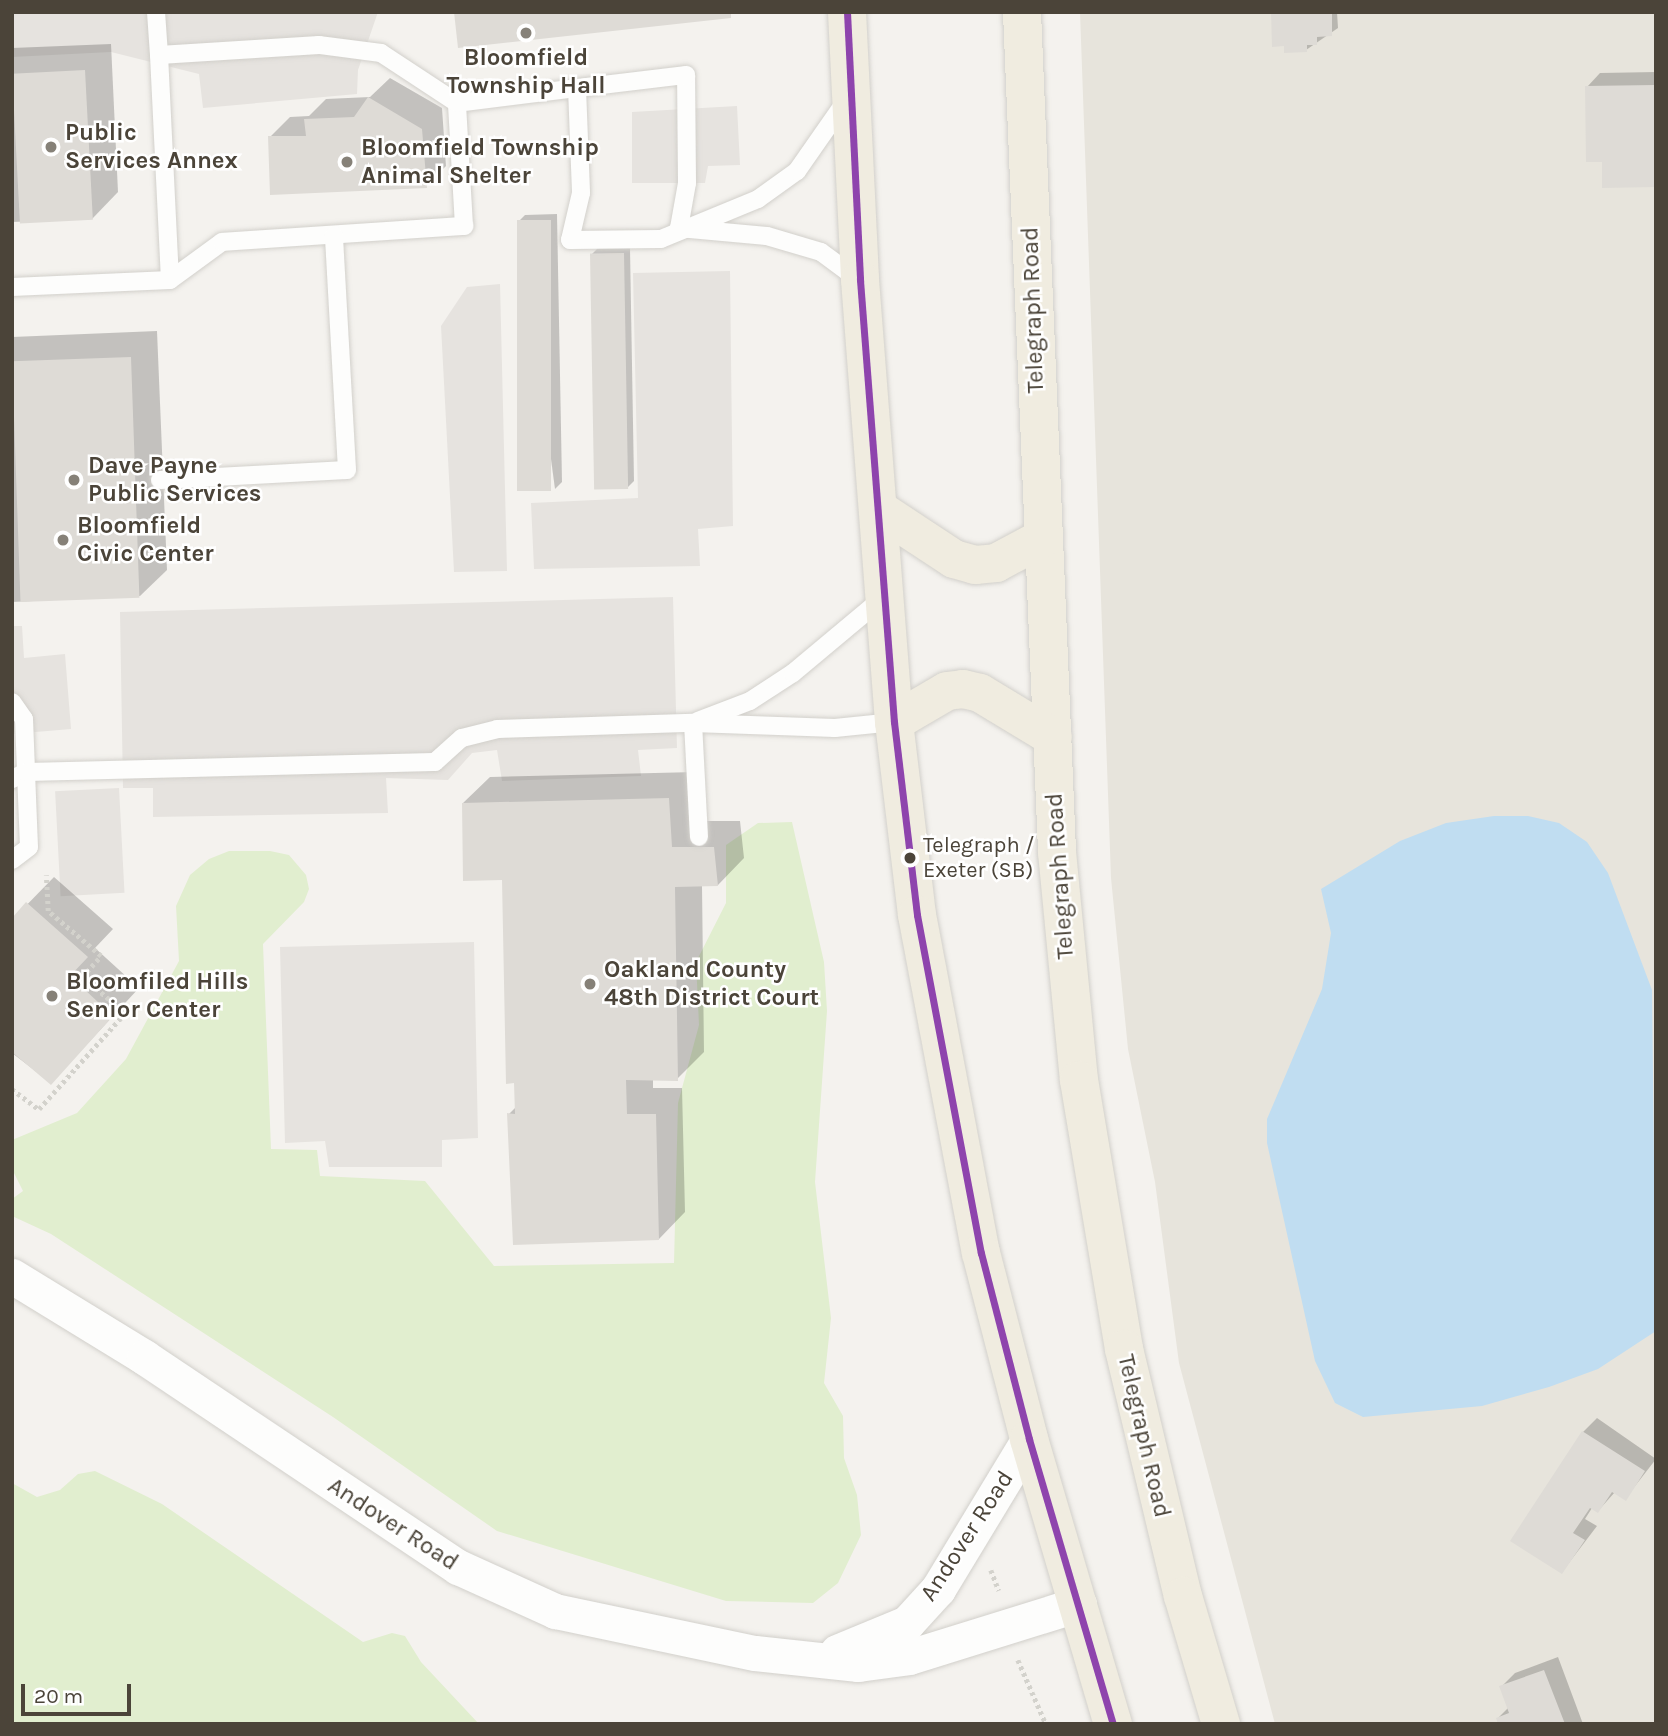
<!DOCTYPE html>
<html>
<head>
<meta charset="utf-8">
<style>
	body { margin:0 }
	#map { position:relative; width:1668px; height:1736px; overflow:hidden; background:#f4f2ee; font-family:Karla,sans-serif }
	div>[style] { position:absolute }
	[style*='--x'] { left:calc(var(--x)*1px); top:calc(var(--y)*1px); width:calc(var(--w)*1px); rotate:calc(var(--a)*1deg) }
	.residential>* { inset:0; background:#e7e4dc }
	.green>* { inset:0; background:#e1eecf }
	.parking>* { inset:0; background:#e6e3df; transform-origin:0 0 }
	.water>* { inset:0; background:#c0ddf1 }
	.shadow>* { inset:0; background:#0003 }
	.building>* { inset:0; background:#dedbd6; transform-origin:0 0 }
	.path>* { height:4.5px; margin-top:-2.25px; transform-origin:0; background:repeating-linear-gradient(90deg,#d3d2cc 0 3.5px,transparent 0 7px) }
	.roads { filter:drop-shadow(0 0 2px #d2d0cb) drop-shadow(0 0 2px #d2d0cb) }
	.service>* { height:18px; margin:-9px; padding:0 9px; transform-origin:9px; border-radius:9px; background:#fdfdfc }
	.minor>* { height:35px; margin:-17.5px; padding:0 17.5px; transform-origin:17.5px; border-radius:17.5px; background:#fdfdfc }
	.trunk>* { height:38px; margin:-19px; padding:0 19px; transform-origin:19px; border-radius:19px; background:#f0ece0 }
	.bus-1>* { height:7px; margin:-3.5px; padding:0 3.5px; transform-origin:3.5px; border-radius:3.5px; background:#8e44ad }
	.dots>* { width:19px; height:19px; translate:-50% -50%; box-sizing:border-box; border:4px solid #fff; border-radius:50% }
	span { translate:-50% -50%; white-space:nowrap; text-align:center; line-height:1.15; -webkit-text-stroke:5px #fff; paint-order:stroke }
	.bus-label { font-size:22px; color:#4b4439 }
	.left { translate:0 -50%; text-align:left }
	.poi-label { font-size:24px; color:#4b4439; font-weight:700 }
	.street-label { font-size:24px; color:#4b4439 }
	.frame { position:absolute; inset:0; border:14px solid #4b4439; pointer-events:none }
	.scale { position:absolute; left:21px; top:1684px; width:110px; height:32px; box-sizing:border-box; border:4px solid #4b4439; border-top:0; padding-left:9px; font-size:21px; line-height:24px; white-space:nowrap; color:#4b4439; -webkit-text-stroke:5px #fff; paint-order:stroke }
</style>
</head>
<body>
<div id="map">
	<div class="residential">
		<i style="clip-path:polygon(1080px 12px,1656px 12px,1656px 1724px,1275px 1724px,1179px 1363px,1155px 1182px,1128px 1049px,1111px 878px)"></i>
	</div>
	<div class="green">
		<i style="clip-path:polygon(792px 822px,824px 962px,827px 1011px,815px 1182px,831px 1318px,824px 1383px,843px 1416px,844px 1458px,857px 1495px,861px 1535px,838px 1583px,813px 1603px,726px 1601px,497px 1531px,333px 1417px,51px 1234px,12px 1216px,12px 1199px,23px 1191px,12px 1169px,12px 1140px,77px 1113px,126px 1059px,179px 961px,176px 906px,190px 875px,209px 859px,229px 851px,270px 851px,289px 855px,306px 875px,309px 889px,304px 902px,263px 944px,271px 1149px,317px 1150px,320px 1176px,425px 1181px,494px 1266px,674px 1263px,678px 1103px,699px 1025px,696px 962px,726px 903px,726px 845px,758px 823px)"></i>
		<i style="clip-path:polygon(95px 1471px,162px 1504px,363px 1642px,392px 1633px,405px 1636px,421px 1662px,479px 1724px,12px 1724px,12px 1483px,37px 1497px,60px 1490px,78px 1474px)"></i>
	</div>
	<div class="parking">
		<i style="clip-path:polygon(12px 12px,378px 12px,358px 70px,357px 94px,203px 108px,199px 74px,111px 52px,12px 57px)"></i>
		<i style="clip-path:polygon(737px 106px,740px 165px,708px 166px,705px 183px,632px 183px,632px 112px)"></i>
		<i style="clip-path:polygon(730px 271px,733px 526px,698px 529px,700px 566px,534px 569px,531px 503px,638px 498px,633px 273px)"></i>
		<i style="clip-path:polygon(500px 284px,507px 571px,454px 572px,441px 326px,467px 287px)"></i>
		<i style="clip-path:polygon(673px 597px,677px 748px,638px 750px,641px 776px,502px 781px,497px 750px,472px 753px,448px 780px,386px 778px,388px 813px,153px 817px,153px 788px,123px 788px,120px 612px)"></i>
		<i style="clip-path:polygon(12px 626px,22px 626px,24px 658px,65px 654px,71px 729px,12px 734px)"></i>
		<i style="left:119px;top:788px;width:105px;height:64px;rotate:87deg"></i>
		<i style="clip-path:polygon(474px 942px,478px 1138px,442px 1140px,442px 1167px,329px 1167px,325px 1141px,285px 1143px,280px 947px)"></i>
	</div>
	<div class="water">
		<i style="clip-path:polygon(1494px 816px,1528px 816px,1559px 823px,1587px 842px,1608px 873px,1652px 990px,1656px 1331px,1598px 1369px,1549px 1387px,1482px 1406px,1363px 1417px,1335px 1403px,1315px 1361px,1267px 1143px,1267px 1119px,1322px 989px,1331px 933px,1321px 889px,1400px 841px,1446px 823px)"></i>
	</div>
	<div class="shadow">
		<i style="clip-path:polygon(1273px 12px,1337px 12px,1338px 28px,1306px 50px)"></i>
		<i style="clip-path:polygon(111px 44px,118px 192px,92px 219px,12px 222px,12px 48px)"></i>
		<i style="clip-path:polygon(1656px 72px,1656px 185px,1604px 160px,1587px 87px,1600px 73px)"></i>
		<i style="clip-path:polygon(390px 78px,442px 108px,446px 166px,426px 186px,270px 137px,290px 117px,309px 116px,326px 99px,370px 97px)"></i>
		<i style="clip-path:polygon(557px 214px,562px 482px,555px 489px,519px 221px,525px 215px)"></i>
		<i style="clip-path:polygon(598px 248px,630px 248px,634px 481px,628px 487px,591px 255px)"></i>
		<i style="clip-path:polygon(157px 331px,167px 570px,140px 596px,12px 602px,12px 337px)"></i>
		<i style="clip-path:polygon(696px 772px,699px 821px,740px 821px,744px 858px,718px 885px,702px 885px,704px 1052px,677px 1079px,653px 1079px,653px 1088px,682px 1088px,685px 1212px,659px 1239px,509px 1114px,517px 1106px,504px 879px,463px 803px,490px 777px)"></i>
		<i style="clip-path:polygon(54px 877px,113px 929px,95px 948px,139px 988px,51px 1083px,12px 1053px,12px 920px)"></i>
		<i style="clip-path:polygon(1597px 1418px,1656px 1459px,1625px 1499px,1615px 1492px,1598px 1511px,1592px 1508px,1585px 1519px,1597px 1526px,1562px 1572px,1583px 1432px)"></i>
		<i style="clip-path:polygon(1558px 1657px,1583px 1724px,1500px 1724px,1498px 1718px,1509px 1707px,1501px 1687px,1515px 1673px)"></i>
	</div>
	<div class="building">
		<i style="clip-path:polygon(454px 12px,731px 12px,731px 18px,458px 48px)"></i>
		<i style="clip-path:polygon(1271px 12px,1332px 12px,1332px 36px,1317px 37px,1317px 45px,1307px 45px,1307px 52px,1284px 53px,1284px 46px,1272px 47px)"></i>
		<i style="left:85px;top:70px;width:150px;height:73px;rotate:87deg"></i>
		<i style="clip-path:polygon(1655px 85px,1656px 187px,1602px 188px,1602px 162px,1586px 162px,1585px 86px)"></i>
		<i style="clip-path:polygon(368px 97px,422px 129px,427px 188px,270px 195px,268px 136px,306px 136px,304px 119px,354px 117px)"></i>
		<i style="left:517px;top:220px;width:34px;height:271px"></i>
		<i style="left:624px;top:253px;width:236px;height:34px;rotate:89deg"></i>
		<i style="left:131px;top:357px;width:241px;height:119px;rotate:88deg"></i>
		<i style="clip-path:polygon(669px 798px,672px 847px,714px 847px,718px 886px,675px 887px,678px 1081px,626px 1080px,627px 1114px,656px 1114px,659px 1240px,513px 1245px,507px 1113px,515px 1114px,514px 1083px,506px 1084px,502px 880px,463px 881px,462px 803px)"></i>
		<i style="clip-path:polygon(26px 902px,88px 957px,70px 976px,113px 1016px,51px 1085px,12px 1052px,12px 918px)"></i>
		<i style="clip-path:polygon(1582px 1431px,1645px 1471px,1626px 1501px,1612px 1492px,1598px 1513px,1590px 1508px,1573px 1533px,1585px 1540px,1562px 1574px,1510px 1541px)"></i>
		<i style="clip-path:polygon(1544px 1670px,1565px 1724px,1498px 1724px,1496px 1718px,1509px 1713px,1499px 1686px)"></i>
	</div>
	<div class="path">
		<i style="--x:12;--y:1089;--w:34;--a:37"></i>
		<i style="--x:39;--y:1109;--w:129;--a:-48.1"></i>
		<i style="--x:125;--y:1013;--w:56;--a:-140.1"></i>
		<i style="--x:82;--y:977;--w:28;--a:-48"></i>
		<i style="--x:101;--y:956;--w:70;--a:-139.7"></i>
		<i style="--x:48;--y:911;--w:36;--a:-93"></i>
		<i style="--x:991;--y:1570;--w:22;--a:69"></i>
		<i style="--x:1018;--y:1660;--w:70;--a:66.4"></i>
	</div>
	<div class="roads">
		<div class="service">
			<i style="--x:156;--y:12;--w:43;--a:86"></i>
			<i style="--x:159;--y:55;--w:225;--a:87.2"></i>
			<i style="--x:170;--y:280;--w:64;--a:-36.2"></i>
			<i style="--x:222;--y:242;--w:243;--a:-3.8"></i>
			<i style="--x:464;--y:226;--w:123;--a:-93.3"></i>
			<i style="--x:457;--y:103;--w:91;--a:-146.7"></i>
			<i style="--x:381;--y:53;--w:63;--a:-172.6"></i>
			<i style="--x:319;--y:45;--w:160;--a:176.4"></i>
			<i style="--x:457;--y:103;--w:121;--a:-7.1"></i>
			<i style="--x:679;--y:228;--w:46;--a:-79.9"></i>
			<i style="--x:687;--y:183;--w:108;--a:-90.5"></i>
			<i style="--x:686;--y:75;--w:110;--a:173.2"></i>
			<i style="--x:577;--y:88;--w:105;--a:87.8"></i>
			<i style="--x:581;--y:193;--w:48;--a:103.2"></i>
			<i style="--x:570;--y:240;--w:91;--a:-0.6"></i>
			<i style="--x:661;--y:239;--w:105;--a:-22.4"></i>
			<i style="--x:758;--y:199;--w:48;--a:-35.7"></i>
			<i style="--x:797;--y:171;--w:84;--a:-55.2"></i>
			<i style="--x:679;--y:228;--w:88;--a:5.2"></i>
			<i style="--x:767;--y:236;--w:56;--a:16.5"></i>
			<i style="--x:821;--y:252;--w:47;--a:36.4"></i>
			<i style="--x:12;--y:287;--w:158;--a:-2.5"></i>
			<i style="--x:160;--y:480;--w:187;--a:-3.1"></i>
			<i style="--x:347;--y:470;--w:235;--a:-93.2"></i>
			<i style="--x:12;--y:702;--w:21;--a:55"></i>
			<i style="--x:24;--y:719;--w:53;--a:87.8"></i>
			<i style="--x:26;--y:772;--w:16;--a:153"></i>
			<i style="--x:698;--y:721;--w:56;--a:-21"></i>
			<i style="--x:750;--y:701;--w:51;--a:-33.1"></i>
			<i style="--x:793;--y:673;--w:120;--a:-39.9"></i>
			<i style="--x:693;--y:723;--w:114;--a:87"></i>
			<i style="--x:12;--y:860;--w:21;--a:-37"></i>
			<i style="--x:29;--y:847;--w:75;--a:-92.3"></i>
			<i style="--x:26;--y:772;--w:409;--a:-1.4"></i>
			<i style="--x:435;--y:762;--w:36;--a:-42"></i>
			<i style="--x:462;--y:738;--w:36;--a:-14"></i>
			<i style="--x:497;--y:729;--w:196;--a:-1.8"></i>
			<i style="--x:693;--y:723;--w:142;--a:2"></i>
			<i style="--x:835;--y:728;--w:59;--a:-5.8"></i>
		</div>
		<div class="minor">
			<i style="--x:12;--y:1276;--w:155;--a:31.5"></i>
			<i style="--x:144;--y:1357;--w:378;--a:33.8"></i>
			<i style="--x:458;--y:1567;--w:107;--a:24.4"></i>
			<i style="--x:555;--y:1611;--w:204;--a:11.9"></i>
			<i style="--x:755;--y:1653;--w:104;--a:6.1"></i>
			<i style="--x:858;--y:1664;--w:51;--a:-7.8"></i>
			<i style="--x:909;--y:1657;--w:178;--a:-17.3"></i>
			<i style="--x:837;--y:1652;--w:76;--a:-22.5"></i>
			<i style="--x:907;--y:1623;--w:46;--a:-47.6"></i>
			<i style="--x:938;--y:1589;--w:175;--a:-58.8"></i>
		</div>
		<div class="trunk">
			<i style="--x:847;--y:12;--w:268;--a:87.2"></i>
			<i style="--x:860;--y:280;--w:443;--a:85.6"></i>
			<i style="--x:894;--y:722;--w:194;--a:83.2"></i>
			<i style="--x:917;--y:915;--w:344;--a:79.3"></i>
			<i style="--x:981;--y:1253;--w:192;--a:75.5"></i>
			<i style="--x:1029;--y:1439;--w:297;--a:73.6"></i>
			<i style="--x:1022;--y:12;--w:841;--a:87.61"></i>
			<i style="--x:1057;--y:852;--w:229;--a:84.5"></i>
			<i style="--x:1079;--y:1080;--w:273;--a:80.5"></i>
			<i style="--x:1124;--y:1349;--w:254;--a:76.6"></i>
			<i style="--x:1183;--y:1596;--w:134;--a:73.5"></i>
			<i style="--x:881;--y:511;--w:87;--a:33.3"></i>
			<i style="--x:954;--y:559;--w:22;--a:16"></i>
			<i style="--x:975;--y:565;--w:21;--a:-5"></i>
			<i style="--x:996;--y:563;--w:53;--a:-28"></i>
			<i style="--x:894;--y:722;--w:61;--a:-30.3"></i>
			<i style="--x:947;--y:691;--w:16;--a:-7"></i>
			<i style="--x:963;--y:689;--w:17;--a:13"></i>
			<i style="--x:980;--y:693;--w:85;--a:31.1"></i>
		</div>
	</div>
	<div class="bus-1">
		<i style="--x:847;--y:12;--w:268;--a:87.2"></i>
		<i style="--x:860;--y:280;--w:443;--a:85.6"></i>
		<i style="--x:894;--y:722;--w:194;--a:83.2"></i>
		<i style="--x:917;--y:915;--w:344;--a:79.3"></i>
		<i style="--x:981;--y:1253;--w:192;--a:75.5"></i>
		<i style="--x:1029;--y:1439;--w:297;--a:73.6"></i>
	</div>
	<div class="dots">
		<i style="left:526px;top:33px;background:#868178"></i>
		<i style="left:51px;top:147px;background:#868178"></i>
		<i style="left:347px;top:162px;background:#868178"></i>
		<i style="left:74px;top:480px;background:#868178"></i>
		<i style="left:63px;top:540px;background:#868178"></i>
		<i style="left:910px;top:858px;background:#4b4439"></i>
		<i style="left:590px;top:984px;background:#868178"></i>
		<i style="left:52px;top:996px;background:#868178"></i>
	</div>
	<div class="bus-label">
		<span class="left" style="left:923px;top:858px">Telegraph /<br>Exeter (SB)</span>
	</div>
	<div class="poi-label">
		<span style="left:526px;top:72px">Bloomfield<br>Township Hall</span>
		<span class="left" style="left:65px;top:147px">Public<br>Services Annex</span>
		<span class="left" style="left:361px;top:162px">Bloomfield Township<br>Animal Shelter</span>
		<span class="left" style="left:88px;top:480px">Dave Payne<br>Public Services</span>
		<span class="left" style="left:77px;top:540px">Bloomfield<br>Civic Center</span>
		<span class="left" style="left:604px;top:984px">Oakland County<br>48th District Court</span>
		<span class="left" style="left:66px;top:996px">Bloomfiled Hills<br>Senior Center</span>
	</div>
	<div class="street-label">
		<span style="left:1033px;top:310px;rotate:-92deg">Telegraph Road</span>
		<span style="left:1060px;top:876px;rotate:-94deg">Telegraph Road</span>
		<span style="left:1144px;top:1436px;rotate:77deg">Telegraph Road</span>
		<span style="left:393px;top:1524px;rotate:33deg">Andover Road</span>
		<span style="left:967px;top:1536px;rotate:-57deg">Andover Road</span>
	</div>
	<div class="frame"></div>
	<div class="scale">20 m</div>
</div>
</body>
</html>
